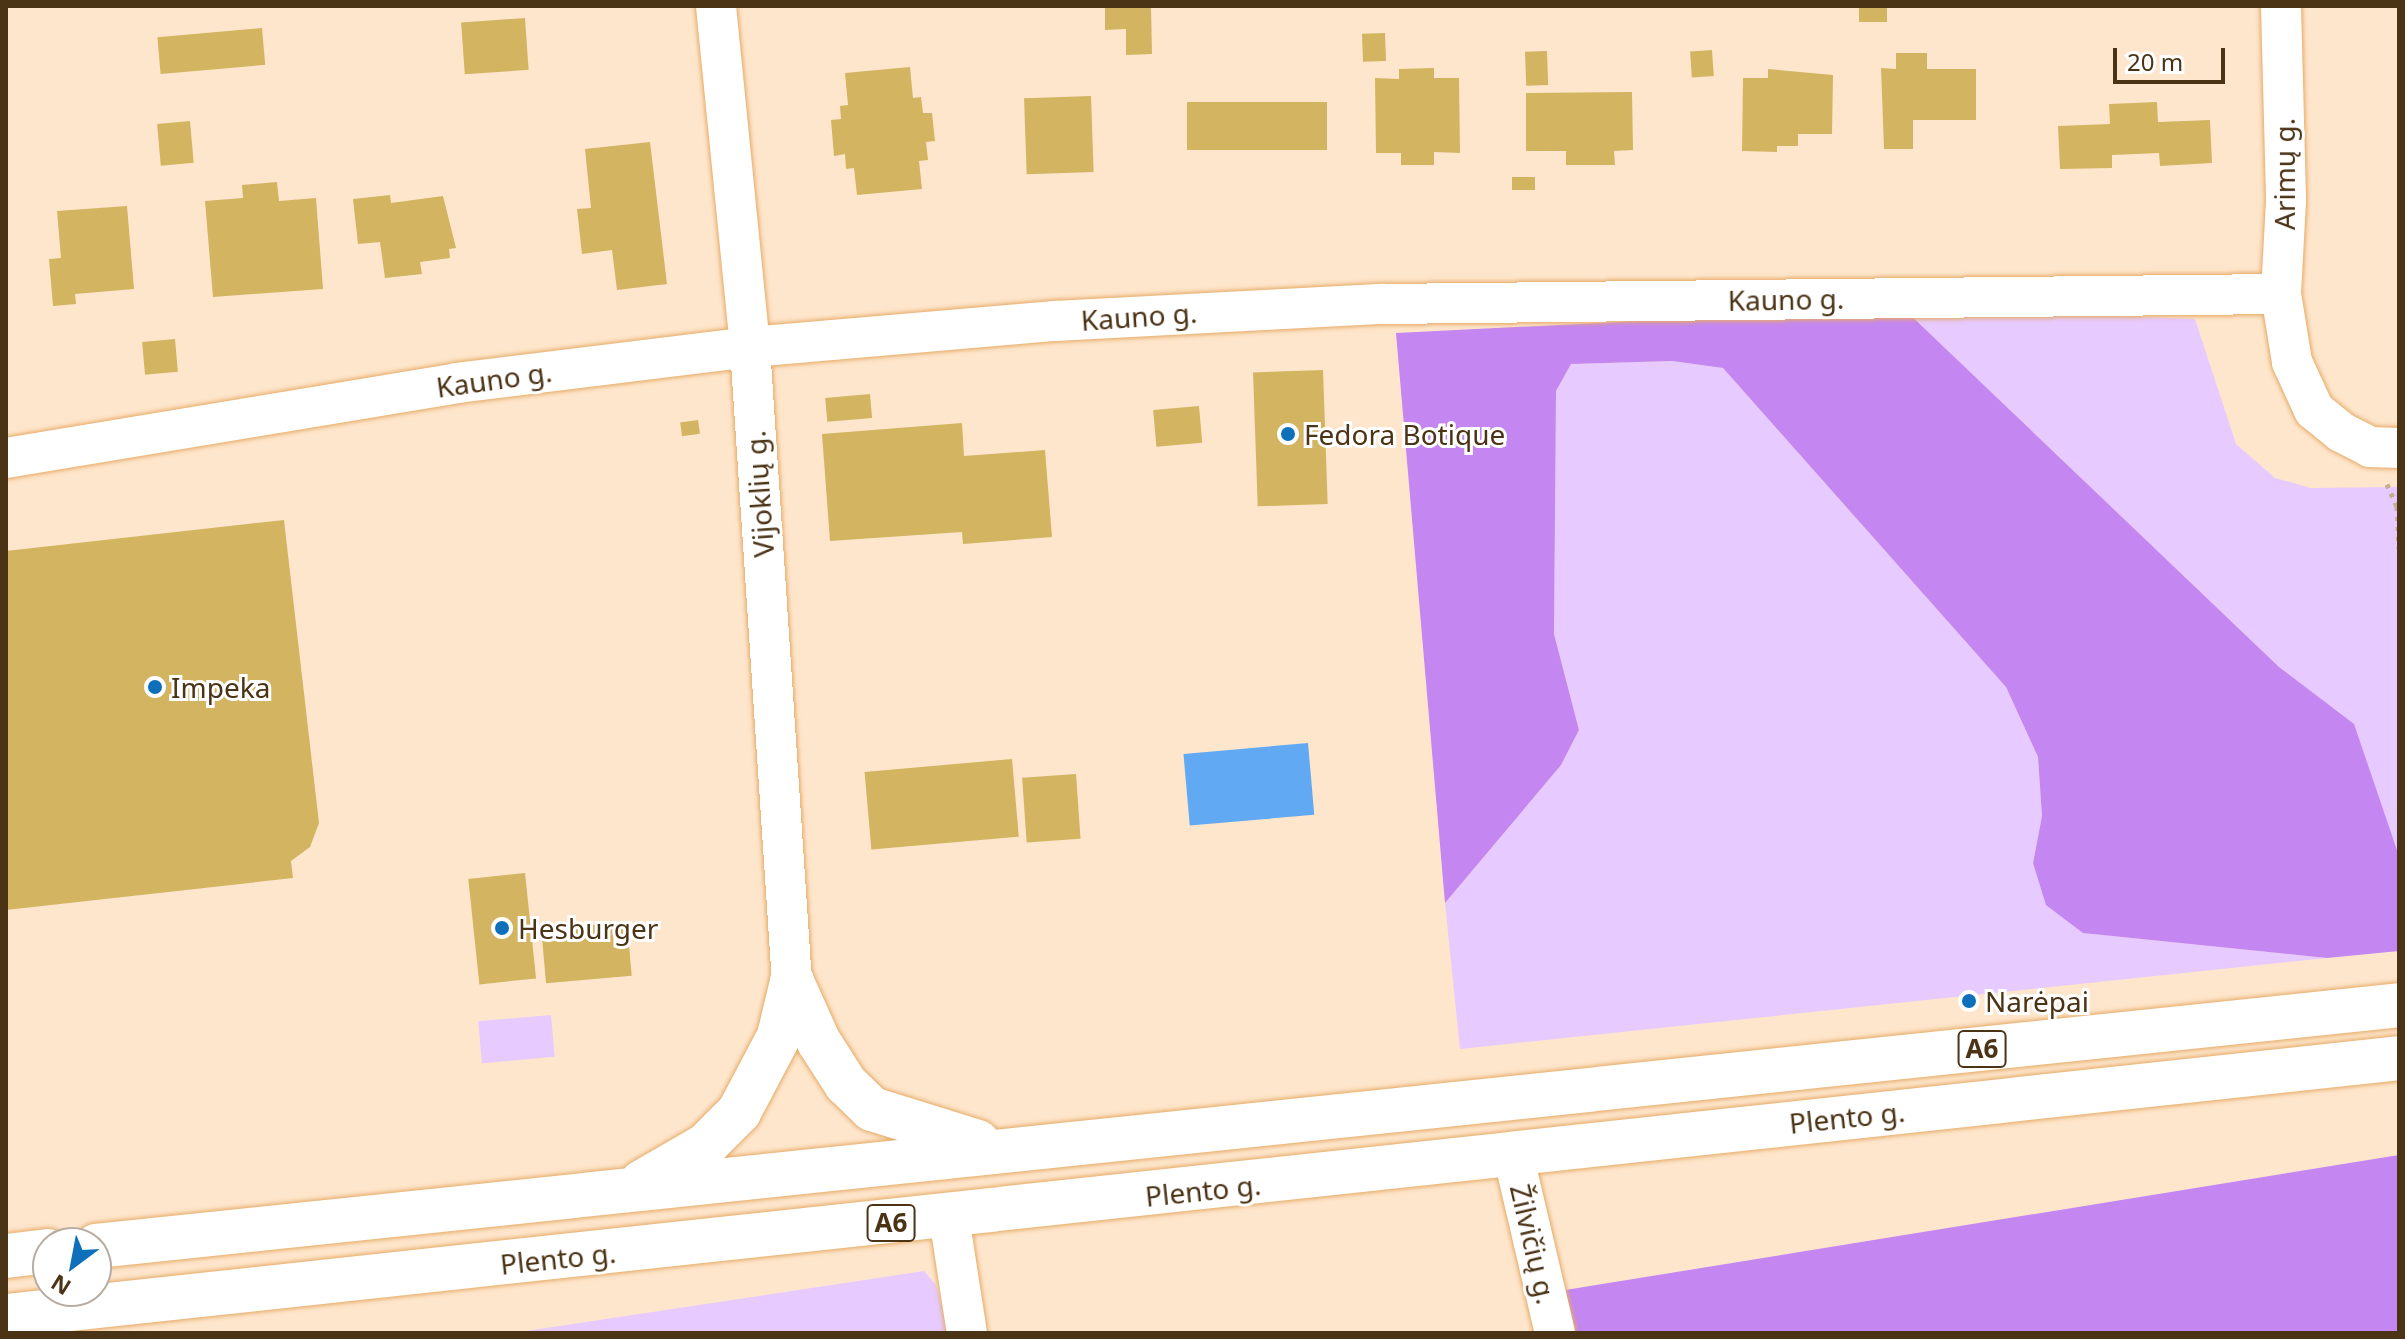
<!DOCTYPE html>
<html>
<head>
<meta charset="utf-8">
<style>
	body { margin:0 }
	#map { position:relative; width:2405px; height:1339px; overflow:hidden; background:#fee6cc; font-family:"Noto Sans",sans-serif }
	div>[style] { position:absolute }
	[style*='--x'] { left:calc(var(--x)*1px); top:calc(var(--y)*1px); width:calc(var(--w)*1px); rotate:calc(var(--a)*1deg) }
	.green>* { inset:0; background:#e7caff; transform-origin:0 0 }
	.forest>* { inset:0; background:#c486f1 }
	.water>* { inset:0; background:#61aaf3; transform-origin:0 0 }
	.building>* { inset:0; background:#d3b461; transform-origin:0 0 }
	.path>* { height:5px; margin-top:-2.5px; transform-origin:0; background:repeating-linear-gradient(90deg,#c5ad92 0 4px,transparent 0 10px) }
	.roads { filter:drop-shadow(0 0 2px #e5ab67) drop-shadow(0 0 2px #e5ab67) }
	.minor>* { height:40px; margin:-20px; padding:0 20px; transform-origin:20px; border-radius:20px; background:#fff }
	.highway>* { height:44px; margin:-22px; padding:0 22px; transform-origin:22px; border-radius:22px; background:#fff }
	.dots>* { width:22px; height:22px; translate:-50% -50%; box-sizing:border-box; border:4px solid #fff; border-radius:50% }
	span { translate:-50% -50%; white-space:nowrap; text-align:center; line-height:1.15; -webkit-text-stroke:6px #fff; paint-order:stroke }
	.shield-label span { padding:2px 6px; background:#fff; border:2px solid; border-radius:6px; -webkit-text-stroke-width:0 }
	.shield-label { font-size:26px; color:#4b3316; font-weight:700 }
	.street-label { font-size:28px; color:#4b3316 }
	.poi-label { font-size:28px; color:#4b3316 }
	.left { translate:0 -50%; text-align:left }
	.frame { position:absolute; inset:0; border:8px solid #4b3316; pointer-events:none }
	.north { position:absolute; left:32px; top:1227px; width:80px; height:80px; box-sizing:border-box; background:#fff; border:2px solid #b7ada2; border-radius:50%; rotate:212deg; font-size:22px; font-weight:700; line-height:32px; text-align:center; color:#4b3316 }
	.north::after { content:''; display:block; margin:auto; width:28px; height:36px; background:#0e6fbb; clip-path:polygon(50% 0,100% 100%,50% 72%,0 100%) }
	.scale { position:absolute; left:2113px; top:48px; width:112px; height:36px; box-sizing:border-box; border:4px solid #4b3316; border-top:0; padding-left:10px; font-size:24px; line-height:28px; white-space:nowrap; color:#4b3316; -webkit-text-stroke:6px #fff; paint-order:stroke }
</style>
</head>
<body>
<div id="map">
	<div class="green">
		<i style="clip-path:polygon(1903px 308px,2195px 319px,2236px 444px,2275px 478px,2311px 488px,2399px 487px,2399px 856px,2353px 724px,2279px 667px)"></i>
		<i style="clip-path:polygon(1672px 361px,1723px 368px,2006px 687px,2038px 757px,2042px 816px,2033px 863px,2083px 933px,2327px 958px,1460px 1049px,1445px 903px,1561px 765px,1579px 730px,1554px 634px,1556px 391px,1571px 364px)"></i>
		<i style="left:551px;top:1015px;width:42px;height:73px;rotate:85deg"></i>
		<i style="clip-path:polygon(924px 1271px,936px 1285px,950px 1333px,513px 1333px)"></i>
	</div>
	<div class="forest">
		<i style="clip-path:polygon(1903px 308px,2279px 667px,2354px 724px,2399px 856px,2399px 951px,2327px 958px,2083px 933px,2046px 905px,2033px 863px,2042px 816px,2038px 757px,2006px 687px,1723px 368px,1672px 361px,1571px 364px,1556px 391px,1554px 634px,1579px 730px,1561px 765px,1445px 903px,1396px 333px)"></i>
		<i style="clip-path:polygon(2399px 1155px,2399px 1333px,1562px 1333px,1553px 1292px)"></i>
	</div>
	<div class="water">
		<i style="left:1308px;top:743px;width:72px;height:125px;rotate:85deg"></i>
	</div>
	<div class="building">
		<i style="clip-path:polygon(1105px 6px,1151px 6px,1152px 54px,1126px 55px,1126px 29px,1105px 30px)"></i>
		<i style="left:1859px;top:6px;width:28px;height:16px"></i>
		<i style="left:525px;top:18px;width:52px;height:64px;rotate:86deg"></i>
		<i style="left:262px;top:28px;width:37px;height:105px;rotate:85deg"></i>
		<i style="left:1385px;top:33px;width:28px;height:23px;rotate:88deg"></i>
		<i style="left:1712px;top:50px;width:26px;height:22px;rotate:86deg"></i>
		<i style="left:1547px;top:51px;width:34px;height:22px;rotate:88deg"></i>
		<i style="clip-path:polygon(1896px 53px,1927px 53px,1927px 69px,1976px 69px,1976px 120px,1913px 120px,1913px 149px,1884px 149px,1881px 68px,1896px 69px)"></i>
		<i style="clip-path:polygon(910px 67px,913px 98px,921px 97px,923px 113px,932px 113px,935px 141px,926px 142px,928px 160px,919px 161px,922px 189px,857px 195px,854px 168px,846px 169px,845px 154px,834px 156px,831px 120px,841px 119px,840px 106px,848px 105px,845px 73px)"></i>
		<i style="clip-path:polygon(1434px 68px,1434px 78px,1459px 78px,1460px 153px,1434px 152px,1434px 165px,1401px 165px,1401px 153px,1376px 153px,1375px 78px,1399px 79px,1399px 69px)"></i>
		<i style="clip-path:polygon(1768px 69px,1833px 75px,1832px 134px,1798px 134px,1798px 146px,1777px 146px,1777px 152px,1742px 151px,1743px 78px,1768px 78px)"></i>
		<i style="clip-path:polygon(1632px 92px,1633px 150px,1614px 151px,1615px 165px,1566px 165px,1566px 151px,1526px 151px,1526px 93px)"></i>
		<i style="left:1091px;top:96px;width:76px;height:67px;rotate:88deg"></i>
		<i style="left:1327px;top:102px;width:48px;height:140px;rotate:90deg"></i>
		<i style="clip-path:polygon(2157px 102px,2158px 122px,2210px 120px,2212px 163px,2160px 166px,2159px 153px,2136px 154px,2112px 155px,2112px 168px,2060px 169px,2058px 126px,2110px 124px,2109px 104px)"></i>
		<i style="left:190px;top:121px;width:42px;height:33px;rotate:85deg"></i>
		<i style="clip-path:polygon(650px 142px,667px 284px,617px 290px,612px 250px,582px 254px,577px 209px,591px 208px,585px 149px)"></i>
		<i style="left:1512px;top:177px;width:23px;height:13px"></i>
		<i style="clip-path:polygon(277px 182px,279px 201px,316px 198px,323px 289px,213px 297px,205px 201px,243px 198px,242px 185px)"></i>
		<i style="clip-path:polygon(390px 195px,391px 203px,443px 196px,456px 248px,449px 249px,450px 258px,420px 262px,422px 274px,385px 278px,380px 242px,358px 244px,353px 199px)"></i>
		<i style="clip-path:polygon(127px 206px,134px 289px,75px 294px,76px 304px,53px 306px,49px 259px,61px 258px,57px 211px)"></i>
		<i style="left:175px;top:339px;width:33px;height:33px;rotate:85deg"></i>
		<i style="left:1323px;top:370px;width:134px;height:70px;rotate:88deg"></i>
		<i style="left:870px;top:394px;width:24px;height:45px;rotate:85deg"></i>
		<i style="left:1199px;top:406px;width:37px;height:46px;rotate:85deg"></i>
		<i style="left:698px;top:420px;width:14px;height:18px;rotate:82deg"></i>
		<i style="clip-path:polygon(962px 423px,964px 456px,1045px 450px,1052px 537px,963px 544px,962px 532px,830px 541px,822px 434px)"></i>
		<i style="clip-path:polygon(284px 520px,319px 823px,310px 847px,291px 861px,293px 878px,6px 910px,6px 551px)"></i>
		<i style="left:1012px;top:759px;width:78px;height:148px;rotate:85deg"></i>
		<i style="left:1076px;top:774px;width:65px;height:54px;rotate:86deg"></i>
		<i style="left:525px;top:873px;width:106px;height:57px;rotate:84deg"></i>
		<i style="left:627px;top:922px;width:54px;height:86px;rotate:85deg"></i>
	</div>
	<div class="path">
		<i style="--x:2387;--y:484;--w:24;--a:66"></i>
		<i style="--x:2397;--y:506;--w:43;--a:87.3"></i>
	</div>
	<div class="roads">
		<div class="minor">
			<i style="--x:716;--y:6;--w:343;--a:84.3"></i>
			<i style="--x:750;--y:347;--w:636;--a:86.22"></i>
			<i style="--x:2281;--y:6;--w:195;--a:88.5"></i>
			<i style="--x:2286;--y:201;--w:93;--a:93.1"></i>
			<i style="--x:2281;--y:294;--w:69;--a:80.8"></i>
			<i style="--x:2292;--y:362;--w:53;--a:65.4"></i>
			<i style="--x:2314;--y:410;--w:35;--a:39"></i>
			<i style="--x:2341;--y:432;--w:33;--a:27"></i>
			<i style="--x:2370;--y:447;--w:29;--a:2"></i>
			<i style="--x:6;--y:458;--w:457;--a:-9.4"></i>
			<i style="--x:457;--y:383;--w:295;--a:-7"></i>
			<i style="--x:750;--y:347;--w:307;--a:-4.9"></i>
			<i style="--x:1056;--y:321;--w:327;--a:-3"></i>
			<i style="--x:1383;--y:304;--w:898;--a:-0.64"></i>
			<i style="--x:1513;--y:1154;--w:184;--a:76.8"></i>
			<i style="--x:949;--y:1217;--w:117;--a:81.2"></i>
		</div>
		<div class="highway">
			<i style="--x:792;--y:982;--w:66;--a:65.8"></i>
			<i style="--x:819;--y:1042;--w:50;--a:57.3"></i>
			<i style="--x:846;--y:1084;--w:36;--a:44"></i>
			<i style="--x:872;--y:1109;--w:111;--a:17.3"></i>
			<i style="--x:642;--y:1182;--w:74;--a:-30"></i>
			<i style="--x:706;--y:1145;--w:47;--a:-45"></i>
			<i style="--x:739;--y:1112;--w:86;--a:-62.2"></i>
			<i style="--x:779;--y:1036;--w:56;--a:-76.5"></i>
			<i style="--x:96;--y:1246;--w:2316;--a:-5.97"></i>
			<i style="--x:6;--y:1256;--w:42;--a:-6.8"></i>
			<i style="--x:6;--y:1316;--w:2407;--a:-6.15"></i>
		</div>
	</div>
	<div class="dots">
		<i style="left:1288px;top:434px;background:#0e6fbb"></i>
		<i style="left:155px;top:687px;background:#0e6fbb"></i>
		<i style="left:502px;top:928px;background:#0e6fbb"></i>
		<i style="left:1969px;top:1001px;background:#0e6fbb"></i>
	</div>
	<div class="shield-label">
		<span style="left:1982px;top:1049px">A6</span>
		<span style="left:891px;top:1223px">A6</span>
	</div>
	<div class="street-label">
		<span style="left:2284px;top:174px;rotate:-90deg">Arimų g.</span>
		<span style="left:1786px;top:299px;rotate:-1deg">Kauno g.</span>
		<span style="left:1139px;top:316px;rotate:-4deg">Kauno g.</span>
		<span style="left:494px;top:379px;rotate:-8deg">Kauno g.</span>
		<span style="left:759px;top:494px;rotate:-94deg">Vijoklių g.</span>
		<span style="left:1847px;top:1117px;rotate:-6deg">Plento g.</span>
		<span style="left:1203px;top:1190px;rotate:-6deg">Plento g.</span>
		<span style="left:1534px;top:1244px;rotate:77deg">Žilvičių g.</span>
		<span style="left:558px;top:1258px;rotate:-6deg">Plento g.</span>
	</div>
	<div class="poi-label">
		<span class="left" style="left:1304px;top:434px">Fedora Botique</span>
		<span class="left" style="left:171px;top:687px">Impeka</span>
		<span class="left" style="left:518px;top:928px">Hesburger</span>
		<span class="left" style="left:1985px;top:1001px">Narėpai</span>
	</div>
	<div class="frame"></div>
	<div class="north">N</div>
	<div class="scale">20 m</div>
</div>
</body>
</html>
